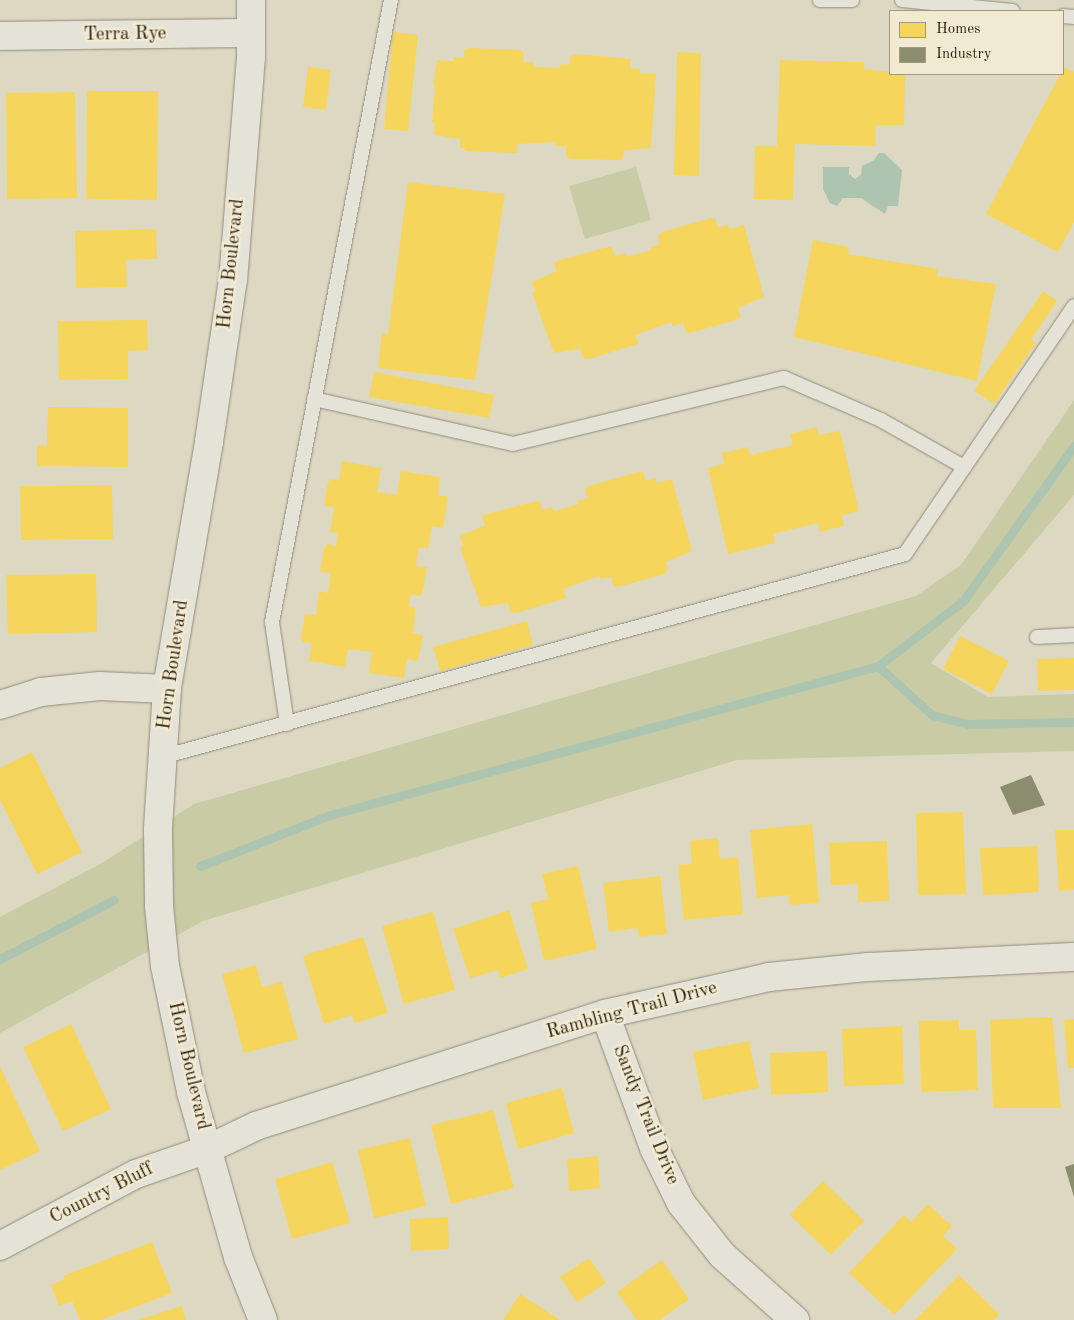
<!DOCTYPE html>
<style>
body{margin:0}
#map{position:relative;width:1074px;height:1320px;overflow:hidden;background:#ddd8c2;font-family:"Old Standard TT",serif}
div>[style]{position:absolute}
.green>*{inset:0;background:#c9cba4}
.water>*{inset:0;background:#adc5b0}
.homes>*{inset:0;background:#f6d55c}
.industry>*{inset:0;background:#8c8c6e}
.stream>*{height:9px;margin:-4.5px;padding:0 4.5px;transform-origin:4.5px;border-radius:4.5px;background:#adc5b0}
.roads{filter:drop-shadow(0 0 1px #8f8b7d) drop-shadow(0 0 1px #8f8b7d)}
.service>*{height:14px;margin:-7px;padding:0 7px;transform-origin:7px;border-radius:7px;background:#e5e2d7}
.minor>*{height:28px;margin:-14px;padding:0 14px;transform-origin:14px;border-radius:14px;background:#e5e2d7}
.tertiary>*{height:28px;margin:-14px;padding:0 14px;transform-origin:14px;border-radius:14px;background:#e5e2d7}
span{translate:-50% -50%;white-space:nowrap;text-align:center;line-height:1.15;-webkit-text-stroke:5px #f1ead0;paint-order:stroke}
.street-label{font-size:19px;color:#2b1e12}
.legend{position:absolute;left:889px;top:10px;width:175px;height:65px;box-sizing:border-box;background:#f1ead0;border:1px solid #a29884;margin:0;padding:6px 9px;list-style:none;font-size:15px;color:#2b1e12}
.legend li{display:flex;align-items:center;gap:10px;height:25px}
.legend b{width:25px;border:1px solid #a29884}
</style>
<div id="map">
<div class="green">
<i style="clip-path:polygon(636px 167px,651px 220px,585px 239px,569px 186px)"></i>
<i style="clip-path:polygon(1074px 400px,1074px 495px,931px 663px,988px 697px,1074px 694px,1074px 751px,737px 760px,203px 921px,0 1033px,0 917px,102px 863px,194px 804px,916px 596px,961px 565px)"></i>
</div>
<div class="water">
<i style="clip-path:polygon(879px 153px,884px 153px,902px 170px,898px 206px,888px 206px,885px 214px,861px 198px,843px 198px,837px 206px,830px 203px,823px 189px,823px 167px,849px 167px,849px 174px,855px 179px,861px 175px,862px 166px,874px 160px)"></i>
</div>
<div class="homes">
<i style="clip-path:polygon(393px 32px,418px 35px,408px 131px,384px 129px)"></i>
<i style="clip-path:polygon(470px 48px,520px 50px,524px 53px,523px 62px,534px 62px,534px 67px,560px 68px,560px 64px,570px 65px,570px 57px,576px 54px,631px 59px,630px 68px,640px 69px,640px 74px,656px 74px,651px 148px,624px 150px,623px 159px,618px 160px,570px 159px,566px 156px,566px 146px,555px 146px,556px 142px,518px 144px,517px 153px,465px 151px,465px 148px,460px 148px,460px 139px,434px 135px,435px 123px,432px 123px,435px 85px,433px 85px,437px 60px,454px 61px,454px 57px,464px 58px,464px 50px)"></i>
<i style="clip-path:polygon(677px 52px,701px 53px,699px 176px,674px 175px)"></i>
<i style="clip-path:polygon(780px 60px,864px 62px,864px 69px,905px 74px,904px 125px,876px 125px,875px 146px,795px 144px,793px 200px,754px 199px,755px 146px,777px 146px)"></i>
<i style="clip-path:polygon(308px 67px,331px 70px,326px 110px,303px 107px)"></i>
<i style="clip-path:polygon(1064px 67px,1074px 72px,1074px 222px,1058px 252px,986px 214px)"></i>
<i style="clip-path:polygon(87px 91px,158px 91px,157px 200px,86px 199px)"></i>
<i style="clip-path:polygon(75px 92px,77px 198px,7px 199px,6px 93px)"></i>
<i style="clip-path:polygon(408px 182px,505px 194px,475px 380px,378px 368px,382px 333px,388px 334px)"></i>
<i style="clip-path:polygon(711px 218px,715px 219px,718px 227px,728px 225px,729px 229px,744px 225px,764px 297px,738px 308px,741px 317px,736px 320px,690px 333px,686px 332px,683px 323px,673px 326px,671px 322px,636px 335px,638px 344px,589px 359px,583px 358px,580px 349px,554px 353px,532px 293px,535px 292px,532px 282px,557px 271px,554px 263px,560px 260px,608px 247px,612px 247px,615px 256px,625px 253px,626px 257px,651px 250px,650px 247px,660px 244px,658px 236px,662px 232px)"></i>
<i style="clip-path:polygon(156px 229px,157px 259px,126px 260px,127px 287px,76px 288px,75px 231px)"></i>
<i style="clip-path:polygon(813px 240px,849px 247px,848px 254px,938px 269px,937px 276px,996px 284px,977px 381px,794px 337px)"></i>
<i style="clip-path:polygon(1043px 291px,1057px 301px,1031px 340px,1036px 343px,994px 404px,974px 391px)"></i>
<i style="clip-path:polygon(147px 320px,148px 350px,128px 351px,128px 379px,59px 380px,58px 321px)"></i>
<i style="clip-path:polygon(374px 372px,494px 395px,489px 418px,369px 397px)"></i>
<i style="clip-path:polygon(48px 407px,128px 408px,128px 467px,37px 466px,37px 445px,47px 446px)"></i>
<i style="clip-path:polygon(817px 427px,819px 435px,840px 431px,859px 511px,842px 515px,844px 526px,820px 532px,818px 523px,773px 534px,775px 543px,728px 554px,708px 468px,724px 464px,722px 453px,748px 447px,750px 455px,793px 445px,790px 434px)"></i>
<i style="clip-path:polygon(342px 461px,381px 468px,377px 492px,397px 495px,401px 471px,440px 477px,438px 495px,448px 497px,443px 528px,432px 526px,428px 549px,419px 547px,416px 566px,427px 567px,423px 591px,420px 596px,411px 594px,409px 607px,416px 608px,413px 633px,423px 635px,419px 657px,417px 661px,407px 659px,404px 678px,369px 673px,372px 652px,348px 649px,345px 667px,309px 661px,312px 643px,303px 642px,301px 638px,305px 614px,316px 615px,319px 591px,328px 593px,331px 573px,320px 572px,324px 548px,327px 544px,336px 546px,338px 533px,330px 532px,334px 507px,324px 506px,328px 482px,331px 479px,339px 480px)"></i>
<i style="clip-path:polygon(638px 472px,643px 472px,646px 481px,655px 478px,657px 483px,672px 479px,692px 551px,666px 562px,668px 570px,664px 574px,618px 587px,613px 585px,611px 577px,600px 579px,599px 576px,563px 589px,566px 598px,516px 613px,510px 612px,508px 603px,481px 607px,460px 547px,463px 546px,460px 536px,485px 525px,482px 517px,487px 514px,536px 501px,540px 501px,542px 510px,552px 507px,554px 511px,579px 504px,577px 501px,588px 498px,585px 490px,589px 486px)"></i>
<i style="clip-path:polygon(112px 485px,113px 539px,21px 540px,20px 486px)"></i>
<i style="clip-path:polygon(96px 574px,97px 632px,8px 634px,6px 575px)"></i>
<i style="clip-path:polygon(527px 621px,533px 645px,440px 671px,433px 647px)"></i>
<i style="clip-path:polygon(960px 636px,1009px 661px,992px 694px,943px 669px)"></i>
<i style="clip-path:polygon(1074px 658px,1074px 690px,1038px 691px,1037px 659px)"></i>
<i style="clip-path:polygon(32px 752px,82px 852px,37px 874px,0 800px,0 768px)"></i>
<i style="clip-path:polygon(963px 812px,966px 894px,918px 895px,916px 813px)"></i>
<i style="clip-path:polygon(812px 824px,819px 903px,790px 905px,789px 895px,757px 898px,750px 830px)"></i>
<i style="clip-path:polygon(1055px 830px,1074px 830px,1074px 890px,1059px 891px)"></i>
<i style="clip-path:polygon(718px 838px,720px 859px,738px 857px,743px 914px,684px 920px,678px 865px,692px 864px,690px 841px)"></i>
<i style="clip-path:polygon(887px 841px,889px 901px,858px 902px,858px 884px,831px 885px,829px 843px)"></i>
<i style="clip-path:polygon(1037px 846px,1039px 892px,983px 895px,980px 848px)"></i>
<i style="clip-path:polygon(578px 866px,597px 949px,544px 961px,531px 903px,548px 899px,542px 874px)"></i>
<i style="clip-path:polygon(660px 876px,667px 934px,639px 937px,637px 928px,609px 932px,603px 883px)"></i>
<i style="clip-path:polygon(509px 910px,528px 969px,500px 978px,498px 970px,470px 978px,453px 929px)"></i>
<i style="clip-path:polygon(433px 912px,455px 990px,404px 1004px,382px 926px)"></i>
<i style="clip-path:polygon(363px 937px,388px 1013px,355px 1023px,352px 1015px,324px 1024px,303px 956px)"></i>
<i style="clip-path:polygon(256px 965px,262px 987px,282px 982px,298px 1039px,244px 1053px,222px 974px)"></i>
<i style="clip-path:polygon(1052px 1017px,1061px 1108px,993px 1108px,990px 1020px)"></i>
<i style="clip-path:polygon(1074px 1019px,1074px 1068px,1068px 1068px,1064px 1020px)"></i>
<i style="clip-path:polygon(959px 1020px,959px 1030px,976px 1030px,978px 1090px,921px 1092px,919px 1021px)"></i>
<i style="clip-path:polygon(71px 1024px,111px 1109px,63px 1131px,23px 1047px)"></i>
<i style="clip-path:polygon(902px 1026px,904px 1084px,844px 1086px,842px 1029px)"></i>
<i style="clip-path:polygon(749px 1041px,759px 1088px,703px 1100px,693px 1052px)"></i>
<i style="clip-path:polygon(827px 1051px,828px 1092px,771px 1095px,770px 1053px)"></i>
<i style="clip-path:polygon(0 1066px,40px 1151px,0 1170px)"></i>
<i style="clip-path:polygon(562px 1088px,574px 1133px,518px 1149px,506px 1103px)"></i>
<i style="clip-path:polygon(493px 1110px,514px 1188px,451px 1204px,431px 1125px)"></i>
<i style="clip-path:polygon(410px 1138px,426px 1206px,374px 1218px,358px 1150px)"></i>
<i style="clip-path:polygon(598px 1156px,600px 1188px,569px 1191px,567px 1159px)"></i>
<i style="clip-path:polygon(332px 1162px,350px 1223px,292px 1239px,275px 1179px)"></i>
<i style="clip-path:polygon(823px 1181px,864px 1221px,831px 1255px,790px 1215px)"></i>
<i style="clip-path:polygon(928px 1204px,952px 1226px,943px 1236px,957px 1249px,894px 1315px,849px 1273px,904px 1215px,911px 1222px)"></i>
<i style="clip-path:polygon(448px 1217px,449px 1249px,411px 1251px,410px 1219px)"></i>
<i style="clip-path:polygon(152px 1242px,172px 1293px,101px 1320px,80px 1320px,72px 1301px,59px 1306px,51px 1285px,65px 1279px,63px 1276px)"></i>
<i style="clip-path:polygon(589px 1258px,606px 1283px,577px 1302px,560px 1277px)"></i>
<i style="clip-path:polygon(662px 1260px,689px 1299px,660px 1320px,637px 1320px,617px 1292px)"></i>
<i style="clip-path:polygon(959px 1275px,999px 1314px,994px 1320px,915px 1320px)"></i>
<i style="clip-path:polygon(520px 1294px,560px 1320px,503px 1320px)"></i>
<i style="clip-path:polygon(182px 1306px,186px 1320px,138px 1320px)"></i>
</div>
<div class="industry">
<i style="clip-path:polygon(1031px 775px,1045px 805px,1013px 815px,1000px 787px)"></i>
<i style="clip-path:polygon(1074px 1164px,1074px 1197px,1065px 1167px)"></i>
</div>
<div class="stream">
<i style="left:878px;top:666px;width:73px;rotate:42.2deg"></i>
<i style="left:932px;top:715px;width:37px;rotate:14deg"></i>
<i style="left:968px;top:724px;width:106px;rotate:-1.1deg"></i>
<i style="left:200px;top:866px;width:140px;rotate:-21.4deg"></i>
<i style="left:330px;top:815px;width:568px;rotate:-15.21deg"></i>
<i style="left:878px;top:666px;width:107px;rotate:-37.4deg"></i>
<i style="left:963px;top:601px;width:191px;rotate:-54.4deg"></i>
<i style="left:0;top:959px;width:128px;rotate:-27.4deg"></i>
</div>
<div class="roads">
<div class="service">
<i style="left:820px;top:0;width:32px"></i>
<i style="left:902px;top:0;width:111px;rotate:5.7deg"></i>
<i style="left:1063px;top:16px;width:11px;rotate:5deg"></i>
<i style="left:314px;top:399px;width:204px;rotate:12.7deg"></i>
<i style="left:513px;top:444px;width:279px;rotate:-13.7deg"></i>
<i style="left:784px;top:378px;width:106px;rotate:23.4deg"></i>
<i style="left:881px;top:420px;width:95px;rotate:29.5deg"></i>
<i style="left:1037px;top:637px;width:37px;rotate:-3deg"></i>
<i style="left:287px;top:724px;width:103px;rotate:-98.4deg"></i>
<i style="left:272px;top:622px;width:633px;rotate:-79.17deg"></i>
<i style="left:162px;top:757px;width:770px;rotate:-15.28deg"></i>
<i style="left:905px;top:554px;width:300px;rotate:-55.7deg"></i>
</div>
<div class="minor">
<i style="left:0;top:36px;width:251px;rotate:-0.7deg"></i>
<i style="left:0;top:705px;width:43px;rotate:-17.6deg"></i>
<i style="left:41px;top:692px;width:59px;rotate:-5.8deg"></i>
<i style="left:100px;top:686px;width:67px;rotate:2.6deg"></i>
<i style="left:605px;top:1014px;width:143px;rotate:69.9deg"></i>
<i style="left:654px;top:1148px;width:61px;rotate:63.9deg"></i>
<i style="left:681px;top:1203px;width:66px;rotate:51.7deg"></i>
<i style="left:722px;top:1255px;width:98px;rotate:41.7deg"></i>
<i style="left:0;top:1246px;width:154px;rotate:-27.9deg"></i>
<i style="left:136px;top:1174px;width:76px;rotate:-19.1deg"></i>
<i style="left:208px;top:1149px;width:53px;rotate:-25.6deg"></i>
<i style="left:256px;top:1126px;width:367px;rotate:-17.8deg"></i>
<i style="left:605px;top:1014px;width:168px;rotate:-12.7deg"></i>
<i style="left:769px;top:977px;width:100px;rotate:-5.8deg"></i>
<i style="left:868px;top:967px;width:206px;rotate:-2.8deg"></i>
</div>
<div class="tertiary">
<i style="left:251px;top:0;width:57px;rotate:90deg"></i>
<i style="left:251px;top:57px;width:223px;rotate:94.6deg"></i>
<i style="left:233px;top:279px;width:165px;rotate:98.4deg"></i>
<i style="left:209px;top:442px;width:251px;rotate:99.7deg"></i>
<i style="left:167px;top:689px;width:141px;rotate:93.7deg"></i>
<i style="left:158px;top:830px;width:76px;rotate:89.2deg"></i>
<i style="left:159px;top:906px;width:60px;rotate:84.3deg"></i>
<i style="left:165px;top:966px;width:129px;rotate:78.3deg"></i>
<i style="left:191px;top:1092px;width:172px;rotate:74.1deg"></i>
<i style="left:238px;top:1257px;width:68px;rotate:68.4deg"></i>
</div>
</div>
<div class="street-label">
<span style="left:125px;top:35px;rotate:-1deg">Terra Rye</span>
<span style="left:232px;top:264px;rotate:-84deg">Horn Boulevard</span>
<span style="left:174px;top:665px;rotate:-82deg">Horn Boulevard</span>
<span style="left:632px;top:1011px;rotate:-15deg">Rambling Trail Drive</span>
<span style="left:188px;top:1066px;rotate:77deg">Horn Boulevard</span>
<span style="left:645px;top:1115px;rotate:68deg">Sandy Trail Drive</span>
<span style="left:102px;top:1194px;rotate:-27deg">Country Bluff</span>
</div>
<ul class="legend">
<li><b style="height:14px;background:#f6d55c"></b>Homes</li>
<li><b style="height:14px;background:#8c8c6e"></b>Industry</li>
</ul>
</div>
